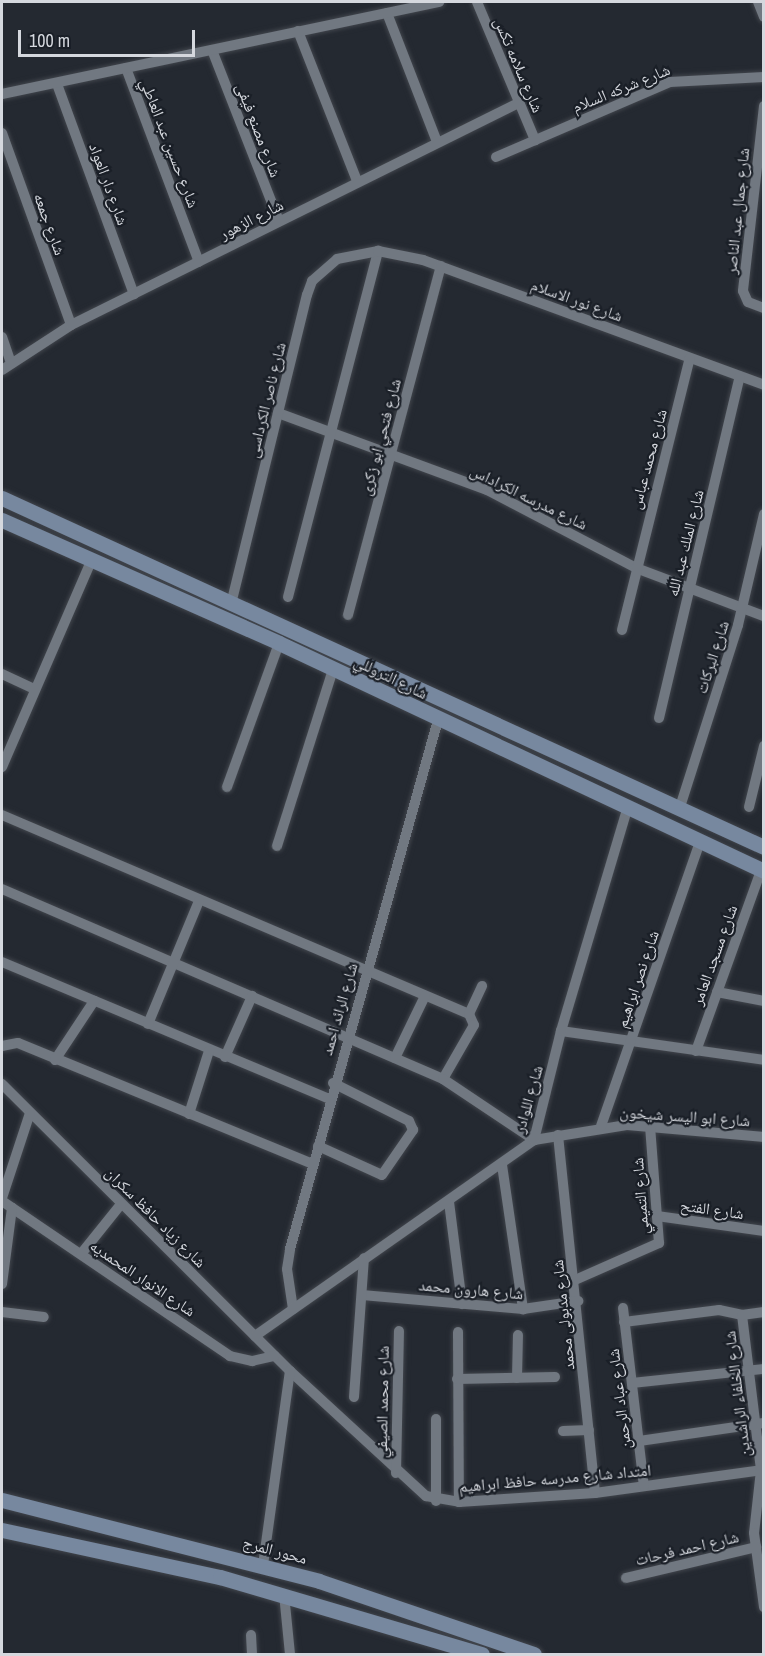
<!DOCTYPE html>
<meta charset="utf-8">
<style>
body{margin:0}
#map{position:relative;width:765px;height:1656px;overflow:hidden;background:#242931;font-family:"Archivo Narrow","Noto Naskh Arabic",sans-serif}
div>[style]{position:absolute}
.roads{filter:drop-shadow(0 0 2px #41454c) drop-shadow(0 0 2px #41454c)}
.street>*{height:10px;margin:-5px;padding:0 5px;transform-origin:5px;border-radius:5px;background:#717881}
.secondary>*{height:15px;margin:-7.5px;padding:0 7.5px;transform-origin:7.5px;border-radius:7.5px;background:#77889f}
span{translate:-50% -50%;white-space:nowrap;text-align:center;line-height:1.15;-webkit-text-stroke:4.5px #1a1f27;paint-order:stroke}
.street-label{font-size:16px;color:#d5d8de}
.frame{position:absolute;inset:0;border:3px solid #d5d8de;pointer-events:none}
.scale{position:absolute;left:18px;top:30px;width:177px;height:27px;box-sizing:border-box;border:3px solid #d5d8de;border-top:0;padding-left:8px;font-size:18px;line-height:21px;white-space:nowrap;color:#d5d8de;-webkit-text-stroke:4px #1a1f27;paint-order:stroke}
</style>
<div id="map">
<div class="roads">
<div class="street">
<i style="left:477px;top:2px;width:150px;rotate:67.2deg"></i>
<i style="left:758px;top:2px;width:16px;rotate:68deg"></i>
<i style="left:387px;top:13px;width:138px;rotate:68.8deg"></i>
<i style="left:298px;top:31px;width:161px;rotate:68.5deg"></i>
<i style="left:212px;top:50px;width:184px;rotate:68.6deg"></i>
<i style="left:126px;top:68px;width:207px;rotate:69.4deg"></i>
<i style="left:57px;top:84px;width:224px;rotate:69.9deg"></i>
<i style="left:2px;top:94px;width:447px;rotate:-11.9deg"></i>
<i style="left:764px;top:106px;width:186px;rotate:96.5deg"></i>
<i style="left:743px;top:291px;width:12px;rotate:66deg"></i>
<i style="left:748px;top:302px;width:17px;rotate:21deg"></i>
<i style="left:2px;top:133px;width:204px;rotate:70.2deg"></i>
<i style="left:496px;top:157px;width:189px;rotate:-23.3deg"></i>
<i style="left:670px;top:82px;width:94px;rotate:-3deg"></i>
<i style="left:2px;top:337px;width:28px;rotate:71deg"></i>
<i style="left:2px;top:370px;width:82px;rotate:-33.1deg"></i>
<i style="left:71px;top:325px;width:499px;rotate:-26.4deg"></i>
<i style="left:278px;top:413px;width:223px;rotate:20.2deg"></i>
<i style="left:487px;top:490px;width:168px;rotate:27.6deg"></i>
<i style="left:636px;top:568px;width:137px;rotate:20.6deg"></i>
<i style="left:288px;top:597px;width:358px;rotate:-75.4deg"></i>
<i style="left:232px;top:600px;width:314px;rotate:-76.2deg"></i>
<i style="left:307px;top:295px;width:15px;rotate:-70deg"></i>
<i style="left:312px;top:281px;width:33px;rotate:-41deg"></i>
<i style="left:337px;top:259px;width:42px;rotate:-11deg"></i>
<i style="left:378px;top:251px;width:46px;rotate:11.3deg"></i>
<i style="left:423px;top:260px;width:363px;rotate:20.1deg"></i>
<i style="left:348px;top:615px;width:361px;rotate:-75.1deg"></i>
<i style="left:622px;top:630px;width:280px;rotate:-76deg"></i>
<i style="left:2px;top:674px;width:35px;rotate:25deg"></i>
<i style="left:659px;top:718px;width:351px;rotate:-76.7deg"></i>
<i style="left:2px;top:767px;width:227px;rotate:-66.6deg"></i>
<i style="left:227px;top:787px;width:153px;rotate:-70.1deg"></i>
<i style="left:680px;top:807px;width:191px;rotate:-72.3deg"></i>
<i style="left:738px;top:625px;width:114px;rotate:-76.8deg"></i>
<i style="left:749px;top:807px;width:63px;rotate:-76.2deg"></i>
<i style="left:2px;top:815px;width:508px;rotate:23.08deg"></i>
<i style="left:469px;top:1014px;width:12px;rotate:66deg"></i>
<i style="left:474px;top:1025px;width:62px;rotate:119.9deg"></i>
<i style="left:277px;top:846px;width:186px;rotate:-72.4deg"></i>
<i style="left:2px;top:889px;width:480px;rotate:23.3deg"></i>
<i style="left:443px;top:1079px;width:110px;rotate:33.8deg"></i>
<i style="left:534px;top:1140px;width:94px;rotate:-9.2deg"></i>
<i style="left:627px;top:1125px;width:138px;rotate:5deg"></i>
<i style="left:2px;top:962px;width:355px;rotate:22.7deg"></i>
<i style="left:717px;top:992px;width:48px;rotate:10.8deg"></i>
<i style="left:469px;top:1014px;width:31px;rotate:-65deg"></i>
<i style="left:148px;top:1024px;width:133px;rotate:-67.5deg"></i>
<i style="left:561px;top:1031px;width:205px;rotate:8.1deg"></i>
<i style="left:2px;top:1046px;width:16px;rotate:-11deg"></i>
<i style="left:18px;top:1043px;width:319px;rotate:22.3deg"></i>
<i style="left:696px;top:1051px;width:192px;rotate:-70.2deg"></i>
<i style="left:225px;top:1057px;width:67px;rotate:-66.1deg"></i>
<i style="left:395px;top:1058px;width:69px;rotate:-64.2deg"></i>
<i style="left:55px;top:1060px;width:71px;rotate:-56.5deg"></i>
<i style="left:2px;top:1084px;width:407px;rotate:44.9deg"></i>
<i style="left:290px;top:1371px;width:185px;rotate:42.6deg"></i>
<i style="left:426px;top:1496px;width:34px;rotate:10deg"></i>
<i style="left:459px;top:1502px;width:136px;rotate:-3.8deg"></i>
<i style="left:595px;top:1493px;width:171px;rotate:-7.8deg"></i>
<i style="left:189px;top:1114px;width:66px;rotate:-72.4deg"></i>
<i style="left:601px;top:1126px;width:302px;rotate:-70.8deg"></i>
<i style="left:558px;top:1135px;width:360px;rotate:84.1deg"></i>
<i style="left:318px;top:1146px;width:70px;rotate:24.4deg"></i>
<i style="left:382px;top:1175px;width:55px;rotate:-55.4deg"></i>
<i style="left:413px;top:1130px;width:10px;rotate:-114deg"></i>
<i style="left:409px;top:1121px;width:85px;rotate:-153.4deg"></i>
<i style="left:502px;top:1165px;width:146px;rotate:81.7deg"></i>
<i style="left:2px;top:1198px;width:89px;rotate:-71.8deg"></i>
<i style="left:2px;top:1201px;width:276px;rotate:34.2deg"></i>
<i style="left:230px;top:1356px;width:23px;rotate:13deg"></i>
<i style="left:252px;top:1361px;width:23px;rotate:-13deg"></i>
<i style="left:449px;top:1202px;width:103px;rotate:82.7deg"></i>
<i style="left:657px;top:1216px;width:108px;rotate:8deg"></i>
<i style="left:81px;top:1254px;width:64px;rotate:-51.3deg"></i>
<i style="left:575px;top:1280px;width:92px;rotate:-23.8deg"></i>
<i style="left:659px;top:1243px;width:116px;rotate:-94.4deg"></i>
<i style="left:2px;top:1284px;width:77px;rotate:-82.5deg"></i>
<i style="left:362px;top:1295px;width:162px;rotate:5deg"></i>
<i style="left:523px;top:1309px;width:56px;rotate:-8.3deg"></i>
<i style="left:623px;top:1308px;width:179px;rotate:83.3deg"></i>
<i style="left:293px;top:1309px;width:40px;rotate:-98.5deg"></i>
<i style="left:287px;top:1269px;width:20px;rotate:-81deg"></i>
<i style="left:290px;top:1249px;width:549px;rotate:-74.37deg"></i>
<i style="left:2px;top:1312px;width:42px;rotate:6.8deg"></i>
<i style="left:742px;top:1315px;width:156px;rotate:83deg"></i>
<i style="left:761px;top:1470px;width:63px;rotate:96.3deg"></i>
<i style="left:754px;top:1533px;width:75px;rotate:82.3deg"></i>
<i style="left:624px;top:1322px;width:96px;rotate:-7.2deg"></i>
<i style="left:719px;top:1310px;width:24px;rotate:12deg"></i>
<i style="left:742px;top:1315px;width:22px;rotate:-8deg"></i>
<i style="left:458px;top:1332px;width:170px;rotate:89.7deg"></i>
<i style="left:255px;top:1336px;width:341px;rotate:-35.1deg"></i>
<i style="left:534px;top:1140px;width:112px;rotate:-76.1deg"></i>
<i style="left:561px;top:1031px;width:232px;rotate:-73.4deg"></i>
<i style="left:517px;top:1378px;width:43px;rotate:-88.7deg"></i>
<i style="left:457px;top:1379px;width:98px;rotate:-1.2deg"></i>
<i style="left:632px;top:1383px;width:133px;rotate:-6.1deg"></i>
<i style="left:354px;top:1397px;width:139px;rotate:-85.9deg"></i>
<i style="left:563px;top:1431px;width:26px;rotate:-2deg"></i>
<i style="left:639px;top:1441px;width:126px;rotate:-8.2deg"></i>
<i style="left:396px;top:1473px;width:142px;rotate:-88.8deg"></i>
<i style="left:436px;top:1501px;width:82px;rotate:-90deg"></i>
<i style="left:263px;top:1565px;width:196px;rotate:-82.1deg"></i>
<i style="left:626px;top:1578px;width:134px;rotate:-13.4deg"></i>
<i style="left:284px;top:1594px;width:60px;rotate:84.3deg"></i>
<i style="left:251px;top:1635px;width:19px;rotate:87deg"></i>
</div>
<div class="secondary">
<i style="left:2px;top:498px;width:838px;rotate:24.61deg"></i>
<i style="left:2px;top:520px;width:303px;rotate:23.9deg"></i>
<i style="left:279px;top:643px;width:536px;rotate:25.18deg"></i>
<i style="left:2px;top:1500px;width:327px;rotate:14.3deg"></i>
<i style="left:319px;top:1581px;width:227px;rotate:18.8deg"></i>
<i style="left:2px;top:1530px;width:223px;rotate:12.2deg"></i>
<i style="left:220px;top:1577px;width:273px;rotate:16.4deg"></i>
</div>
</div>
<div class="street-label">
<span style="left:519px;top:65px;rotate:67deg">شارع سلامه تكس</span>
<span style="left:621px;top:88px;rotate:-22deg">شارع شركه السلام</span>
<span style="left:259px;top:130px;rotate:69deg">شارع مصنع فيفى</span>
<span style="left:170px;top:143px;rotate:69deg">شارع حسين عبد العاطي</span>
<span style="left:109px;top:184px;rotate:70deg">شارع دار العواد</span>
<span style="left:737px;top:211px;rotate:-84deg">شارع جمال عبد الناصر</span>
<span style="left:251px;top:219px;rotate:-27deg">شارع الزهور</span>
<span style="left:50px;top:224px;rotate:70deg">شارع جمعه</span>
<span style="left:577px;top:300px;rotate:20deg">شارع نور الاسلام</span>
<span style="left:266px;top:400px;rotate:-76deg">شارع ناصر الكرداسى</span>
<span style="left:380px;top:437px;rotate:-75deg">شارع فتحي ابو زكرى</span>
<span style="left:648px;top:459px;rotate:-75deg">شارع محمد عباس</span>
<span style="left:529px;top:497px;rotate:26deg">شارع مدرسه الكراداس</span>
<span style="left:685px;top:543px;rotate:-76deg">شارع الملك عبد الله</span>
<span style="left:712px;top:657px;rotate:-72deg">شارع البركات</span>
<span style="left:391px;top:677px;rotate:26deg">شارع التروللي</span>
<span style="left:714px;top:955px;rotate:-70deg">شارع مسجد العامر</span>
<span style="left:637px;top:979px;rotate:-71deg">شارع نصر ابراهيم</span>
<span style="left:339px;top:1009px;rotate:-74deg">شارع الرائد احمد</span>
<span style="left:528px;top:1099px;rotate:-74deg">شارع اللوادر</span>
<span style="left:685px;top:1116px;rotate:4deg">شارع ابو اليسر شيخون</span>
<span style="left:640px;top:1196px;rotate:-94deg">شارع التميمي</span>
<span style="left:712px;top:1209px;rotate:8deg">شارع الفتح</span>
<span style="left:156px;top:1217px;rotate:45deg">شارع زياد حافظ سكران</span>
<span style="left:143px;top:1278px;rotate:34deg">شارع الانوار المحمديه</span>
<span style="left:471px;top:1289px;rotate:5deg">شارع هارون محمد</span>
<span style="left:563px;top:1315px;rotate:-96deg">شارع مدبولى محمد</span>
<span style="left:737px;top:1394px;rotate:-97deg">شارع الخلفاء الراشدين</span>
<span style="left:619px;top:1399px;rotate:-97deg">شارع عباد الرحمن</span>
<span style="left:382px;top:1402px;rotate:-89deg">شارع محمد الصيفي</span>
<span style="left:555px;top:1478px;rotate:-5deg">امتداد شارع مدرسه حافظ ابراهيم</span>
<span style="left:687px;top:1548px;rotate:-13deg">شارع احمد فرحات</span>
<span style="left:275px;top:1550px;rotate:15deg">محور المرج</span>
</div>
<div class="frame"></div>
<div class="scale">100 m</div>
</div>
